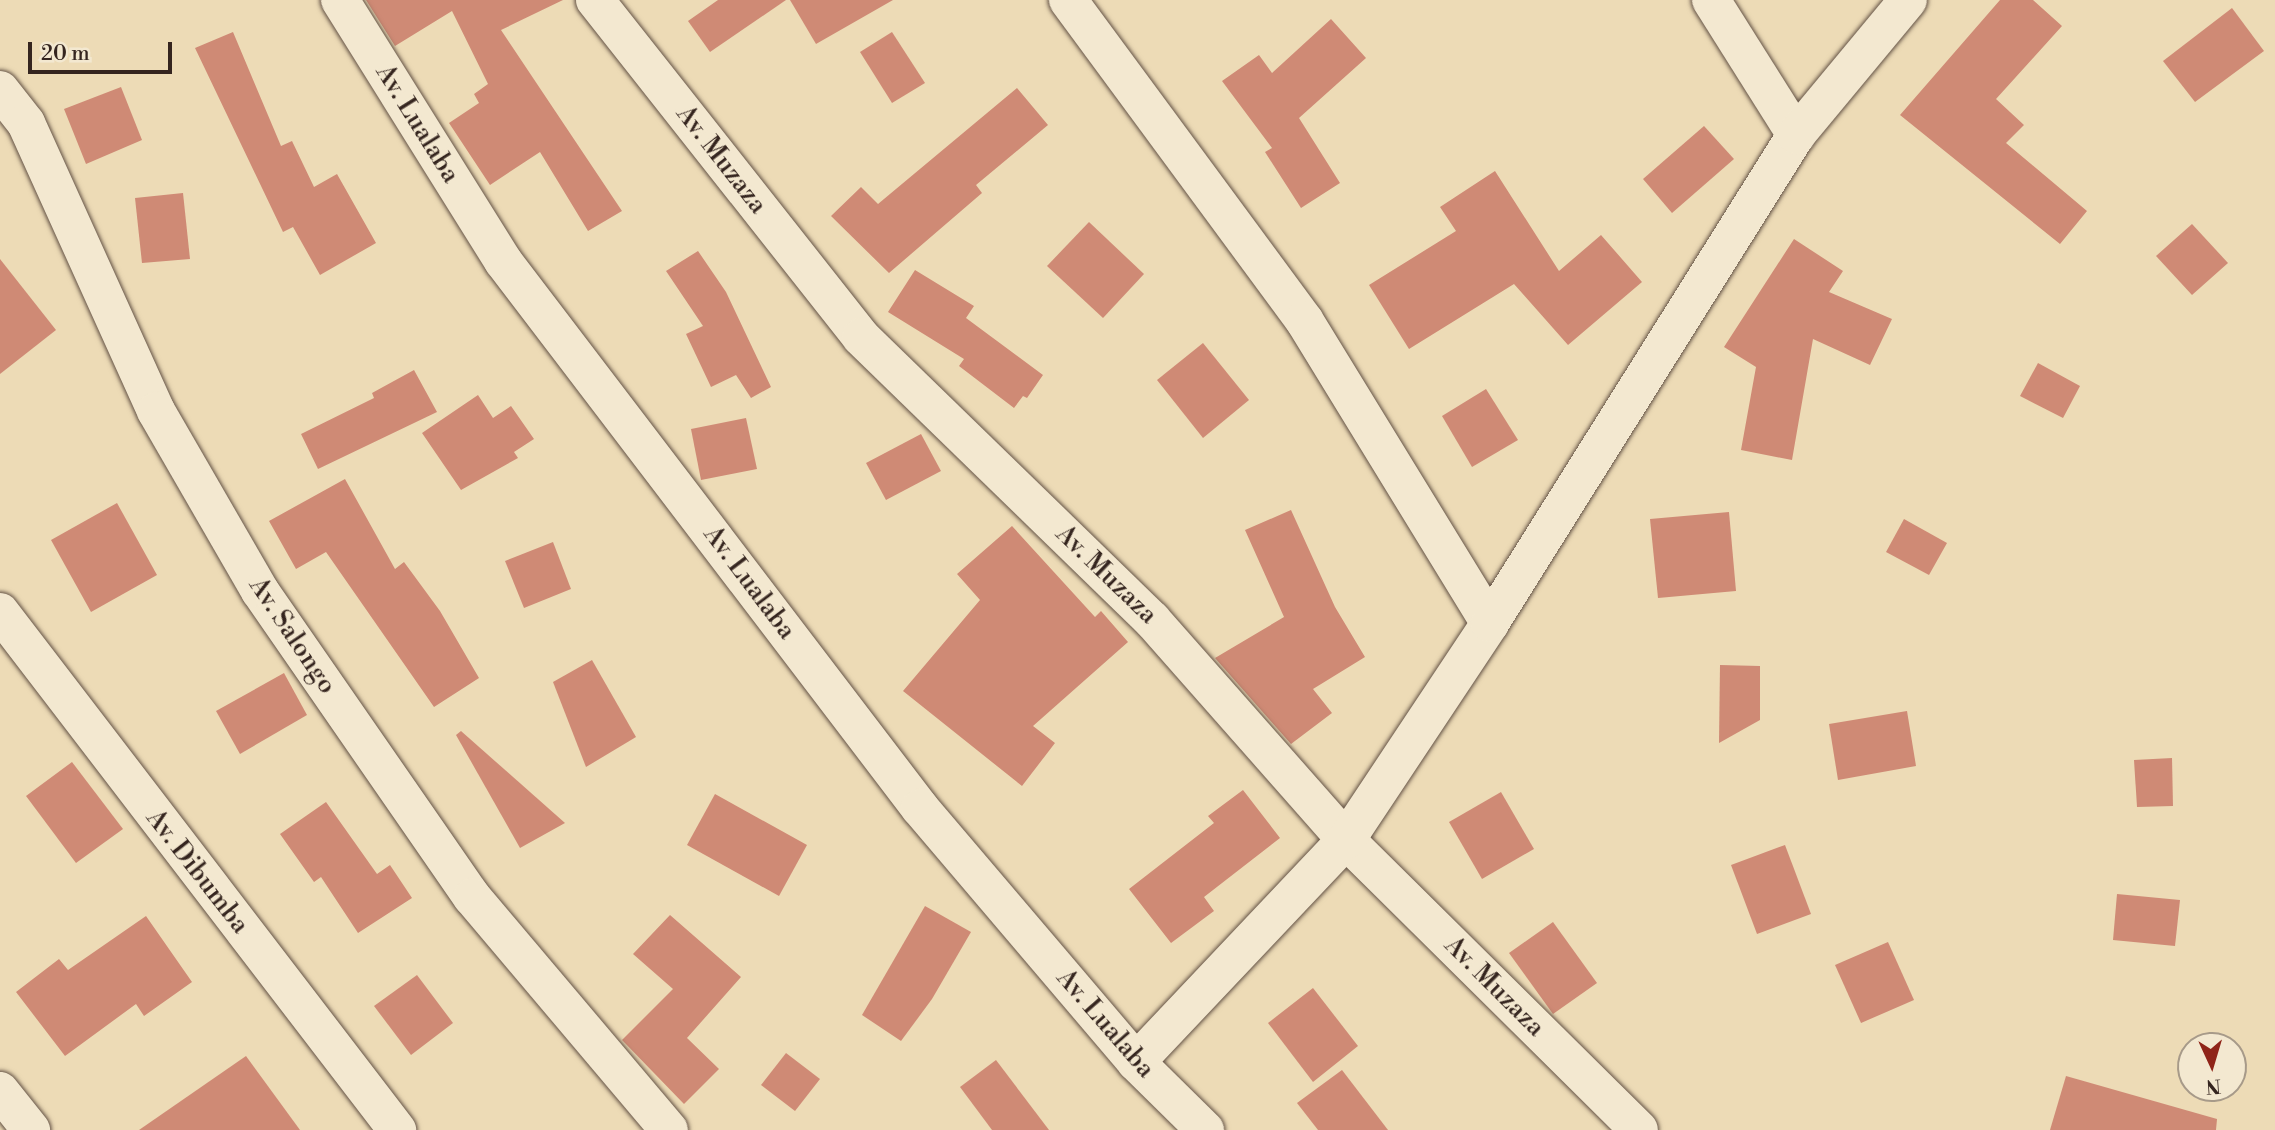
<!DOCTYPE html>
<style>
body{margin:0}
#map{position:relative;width:2275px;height:1130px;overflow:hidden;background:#eddbb6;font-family:"Libre Bodoni",serif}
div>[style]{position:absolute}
.building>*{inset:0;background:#cf8a75}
.roads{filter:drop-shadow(0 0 2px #635245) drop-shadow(0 0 2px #635245)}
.minor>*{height:38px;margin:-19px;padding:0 19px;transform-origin:19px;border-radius:19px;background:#f3e8d0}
span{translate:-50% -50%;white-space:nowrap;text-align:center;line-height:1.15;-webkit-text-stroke:5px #f3e8d0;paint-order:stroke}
.street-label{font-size:26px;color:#35251f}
.north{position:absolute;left:2177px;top:1032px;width:70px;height:70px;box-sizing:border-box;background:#f3e8d0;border:2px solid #a79a89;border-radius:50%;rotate:176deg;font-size:19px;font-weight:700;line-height:28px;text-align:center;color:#35251f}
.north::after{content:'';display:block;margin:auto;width:24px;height:32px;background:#8f2418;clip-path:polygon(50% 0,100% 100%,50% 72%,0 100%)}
.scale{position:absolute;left:28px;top:42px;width:144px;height:32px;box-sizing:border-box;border:4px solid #35251f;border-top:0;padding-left:9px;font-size:21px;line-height:24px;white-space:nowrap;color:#35251f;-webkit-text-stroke:5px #f3e8d0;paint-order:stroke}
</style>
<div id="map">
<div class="building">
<i style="clip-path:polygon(366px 0,563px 0,501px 30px,622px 211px,588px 231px,540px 152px,490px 185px,449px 123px,479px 103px,474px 94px,488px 84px,452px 11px,395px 46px)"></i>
<i style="clip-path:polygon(718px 0,786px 0,710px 52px,688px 21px)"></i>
<i style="clip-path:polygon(790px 0,893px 0,816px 44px)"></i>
<i style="clip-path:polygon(2000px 0,2033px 0,2062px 26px,1996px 99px,2024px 125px,2006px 143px,2087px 211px,2060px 244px,1900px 115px)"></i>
<i style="clip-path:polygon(2232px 8px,2264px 51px,2195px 102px,2163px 61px)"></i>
<i style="clip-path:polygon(1331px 19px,1366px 58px,1299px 118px,1340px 183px,1301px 208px,1265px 152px,1272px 148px,1222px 81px,1259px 55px,1272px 73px)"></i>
<i style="clip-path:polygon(233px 32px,281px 146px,292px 141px,314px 187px,337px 174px,376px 243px,320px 275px,293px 227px,283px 232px,195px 48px)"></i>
<i style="clip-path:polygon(892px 32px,925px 83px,892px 103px,860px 52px)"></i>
<i style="clip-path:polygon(121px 87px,142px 140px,86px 164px,64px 109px)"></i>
<i style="clip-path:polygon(1017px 88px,1048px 125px,976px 185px,982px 193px,889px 273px,831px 216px,861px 187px,878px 204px)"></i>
<i style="clip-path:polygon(1704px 126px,1734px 159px,1672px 213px,1643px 179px)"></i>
<i style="clip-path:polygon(1495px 171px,1559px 271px,1601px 235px,1642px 282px,1568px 345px,1514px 284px,1409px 349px,1369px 285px,1456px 231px,1440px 207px)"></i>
<i style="clip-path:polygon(183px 193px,190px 259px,142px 263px,135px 198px)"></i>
<i style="clip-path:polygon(1089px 222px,1144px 274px,1103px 318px,1047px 266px)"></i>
<i style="clip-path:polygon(2192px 224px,2228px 263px,2192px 295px,2156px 256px)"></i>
<i style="clip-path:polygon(1794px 239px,1843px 271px,1829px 292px,1892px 319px,1870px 365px,1813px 339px,1792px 460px,1741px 450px,1756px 367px,1724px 347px)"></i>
<i style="clip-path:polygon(698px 251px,726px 292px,771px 387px,751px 398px,736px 375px,711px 387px,686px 334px,703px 326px,666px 271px)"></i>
<i style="clip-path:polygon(0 259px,56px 330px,0 374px)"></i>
<i style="clip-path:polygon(915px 270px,974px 306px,966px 318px,1043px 375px,1027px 398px,1023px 396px,1014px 408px,959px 366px,964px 359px,888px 312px)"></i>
<i style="clip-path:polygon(1203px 343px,1249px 400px,1203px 438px,1157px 380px)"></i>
<i style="clip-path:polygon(2038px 363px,2080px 386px,2063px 418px,2020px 396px)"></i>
<i style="clip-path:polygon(414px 370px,437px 412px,318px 469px,301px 434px,374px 398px,372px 393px)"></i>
<i style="clip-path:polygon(1486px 389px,1518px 440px,1472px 467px,1442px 416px)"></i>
<i style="clip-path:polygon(478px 395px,493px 418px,511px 406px,534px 439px,514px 452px,518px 458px,461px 490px,422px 433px)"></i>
<i style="clip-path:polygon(746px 418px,757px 469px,701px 480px,691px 429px)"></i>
<i style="clip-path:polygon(921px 434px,941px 471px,886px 500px,866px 463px)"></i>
<i style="clip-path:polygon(345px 479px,395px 569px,404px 562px,440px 611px,479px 678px,434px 707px,326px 552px,296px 569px,269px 521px)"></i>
<i style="clip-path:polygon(117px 503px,157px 575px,91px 612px,51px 540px)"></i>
<i style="clip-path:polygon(1291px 510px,1335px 607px,1365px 657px,1313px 689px,1332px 713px,1291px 744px,1215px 658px,1284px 617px,1245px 530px)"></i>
<i style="clip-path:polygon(1729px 512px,1736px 591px,1658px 598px,1650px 519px)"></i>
<i style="clip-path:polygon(1904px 519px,1947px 543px,1929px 575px,1886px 552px)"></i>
<i style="clip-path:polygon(1012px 526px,1095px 617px,1101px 611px,1128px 642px,1033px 726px,1055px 743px,1022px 786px,903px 691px,980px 600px,957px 574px)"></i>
<i style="clip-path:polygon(553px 542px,571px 589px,524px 608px,505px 561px)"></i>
<i style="clip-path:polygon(592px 660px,636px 737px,586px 767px,553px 682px)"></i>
<i style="clip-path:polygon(1720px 665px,1760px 666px,1760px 720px,1719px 743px)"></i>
<i style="clip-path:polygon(284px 673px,307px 715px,240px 754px,216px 711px)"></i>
<i style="clip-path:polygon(1907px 711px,1916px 766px,1838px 780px,1829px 724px)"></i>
<i style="clip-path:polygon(461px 731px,565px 823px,520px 848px,456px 735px)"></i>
<i style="clip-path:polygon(2172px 758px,2173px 806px,2137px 807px,2134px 760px)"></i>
<i style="clip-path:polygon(72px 762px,123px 829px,76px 863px,26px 796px)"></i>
<i style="clip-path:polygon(1243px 790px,1280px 838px,1204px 897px,1214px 911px,1171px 943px,1129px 889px,1214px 823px,1208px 816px)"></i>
<i style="clip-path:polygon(1501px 792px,1534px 849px,1482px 879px,1449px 822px)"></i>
<i style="clip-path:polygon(715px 794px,807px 845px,779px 896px,687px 845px)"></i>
<i style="clip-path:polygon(326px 802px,377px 874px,390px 865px,412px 898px,358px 933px,321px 877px,314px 882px,280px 834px)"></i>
<i style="clip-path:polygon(1785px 845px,1811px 914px,1757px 934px,1731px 865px)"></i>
<i style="clip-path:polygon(2117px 894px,2180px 900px,2175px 946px,2113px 940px)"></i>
<i style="clip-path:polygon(925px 906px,971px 932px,932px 999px,901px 1041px,862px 1015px)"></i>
<i style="clip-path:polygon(670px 915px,741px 977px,687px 1038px,719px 1069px,684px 1104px,622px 1040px,673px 989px,633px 954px)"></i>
<i style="clip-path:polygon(146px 916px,192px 982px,144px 1016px,136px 1004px,65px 1056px,16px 992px,59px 959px,68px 970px)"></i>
<i style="clip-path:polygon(1553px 922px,1597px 983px,1553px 1014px,1509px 953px)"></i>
<i style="clip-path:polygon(1888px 942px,1914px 1000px,1861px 1023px,1835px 965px)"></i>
<i style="clip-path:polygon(417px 975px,453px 1023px,411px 1055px,374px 1006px)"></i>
<i style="clip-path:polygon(1313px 988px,1358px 1046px,1313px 1082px,1268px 1023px)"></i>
<i style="clip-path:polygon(786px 1053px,820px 1079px,795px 1111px,761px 1085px)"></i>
<i style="clip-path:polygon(246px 1056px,300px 1130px,139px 1130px)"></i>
<i style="clip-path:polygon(996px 1060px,1049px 1130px,992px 1130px,960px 1087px)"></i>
<i style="clip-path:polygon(1342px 1070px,1388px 1130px,1318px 1130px,1297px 1103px)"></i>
<i style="clip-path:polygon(2066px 1076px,2217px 1119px,2216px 1130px,2050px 1130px)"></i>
</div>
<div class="roads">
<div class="minor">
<i style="left:340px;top:0;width:308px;rotate:58deg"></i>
<i style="left:503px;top:261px;width:688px;rotate:52.68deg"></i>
<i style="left:920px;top:808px;width:333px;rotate:49.6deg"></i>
<i style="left:1136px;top:1062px;width:97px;rotate:44.6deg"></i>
<i style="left:595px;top:0;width:429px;rotate:51.7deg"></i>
<i style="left:861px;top:337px;width:406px;rotate:44.2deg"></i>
<i style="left:1152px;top:620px;width:293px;rotate:48.6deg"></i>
<i style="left:1346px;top:840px;width:412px;rotate:44.7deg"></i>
<i style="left:1068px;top:0;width:398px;rotate:53.6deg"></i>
<i style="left:1304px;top:320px;width:356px;rotate:58.5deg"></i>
<i style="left:1711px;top:0;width:160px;rotate:57.8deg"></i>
<i style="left:0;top:90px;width:42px;rotate:51.8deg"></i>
<i style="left:26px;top:123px;width:316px;rotate:65.7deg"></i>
<i style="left:156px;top:411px;width:208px;rotate:60deg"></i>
<i style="left:260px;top:591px;width:372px;rotate:55.3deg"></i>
<i style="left:472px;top:897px;width:305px;rotate:49.8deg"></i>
<i style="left:0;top:612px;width:653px;rotate:52.53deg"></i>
<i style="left:1136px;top:1062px;width:306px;rotate:-46.6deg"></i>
<i style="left:1346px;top:840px;width:260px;rotate:-56.4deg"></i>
<i style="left:1490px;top:623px;width:576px;rotate:-57.91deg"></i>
<i style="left:1796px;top:135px;width:175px;rotate:-50.3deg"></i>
<i style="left:0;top:1091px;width:50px;rotate:51.5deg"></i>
</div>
</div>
<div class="street-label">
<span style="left:417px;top:124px;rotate:58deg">Av. Lualaba</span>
<span style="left:721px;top:160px;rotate:52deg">Av. Muzaza</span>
<span style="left:1106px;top:575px;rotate:44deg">Av. Muzaza</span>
<span style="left:749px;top:583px;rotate:53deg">Av. Lualaba</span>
<span style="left:292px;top:636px;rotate:56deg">Av. Salongo</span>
<span style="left:197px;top:872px;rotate:52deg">Av. Dibumba</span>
<span style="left:1494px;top:987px;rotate:45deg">Av. Muzaza</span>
<span style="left:1105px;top:1024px;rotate:49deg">Av. Lualaba</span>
</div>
<div class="north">N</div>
<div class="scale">20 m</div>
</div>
